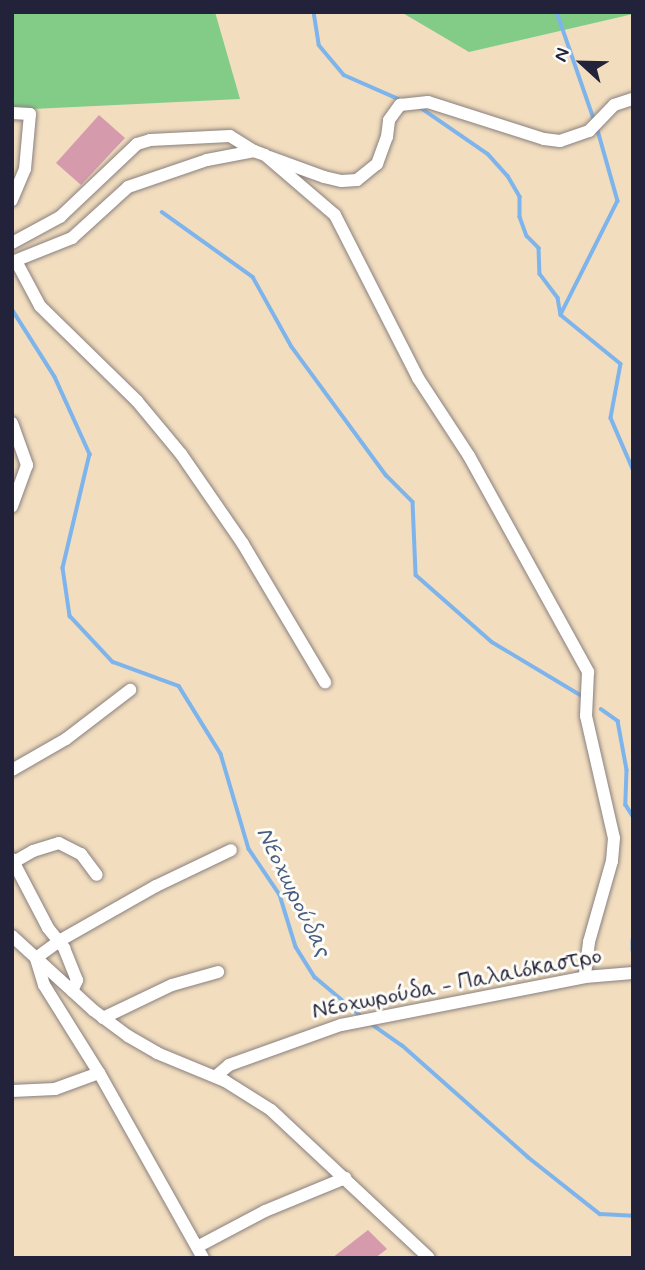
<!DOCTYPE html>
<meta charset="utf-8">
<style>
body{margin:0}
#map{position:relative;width:645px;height:1270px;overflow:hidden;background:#f2ddbf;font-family:Mynerve,sans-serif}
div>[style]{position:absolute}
.green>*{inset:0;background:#82cc88}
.stream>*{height:3.5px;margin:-1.75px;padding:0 1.75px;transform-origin:1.75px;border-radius:1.75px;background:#7eb4ec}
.building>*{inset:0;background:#d59bad}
.roads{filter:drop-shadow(0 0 2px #8a807d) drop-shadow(0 0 2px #8a807d)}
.minor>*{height:12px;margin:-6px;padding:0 6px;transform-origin:6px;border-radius:6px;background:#fff}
span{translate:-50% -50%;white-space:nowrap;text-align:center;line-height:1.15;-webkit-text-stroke:6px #fdfcf7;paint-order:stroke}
.street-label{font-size:23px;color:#22223b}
.water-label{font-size:24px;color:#475c82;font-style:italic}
.frame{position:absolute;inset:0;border:14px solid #22223b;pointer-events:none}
.north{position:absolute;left:547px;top:28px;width:70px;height:70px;-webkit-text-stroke:5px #fdfcf7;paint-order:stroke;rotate:292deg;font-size:19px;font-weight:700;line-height:28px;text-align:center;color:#22223b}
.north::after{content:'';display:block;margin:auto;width:24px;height:32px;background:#22223b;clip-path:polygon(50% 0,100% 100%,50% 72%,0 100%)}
</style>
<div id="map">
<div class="green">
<i style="clip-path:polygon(12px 12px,215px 12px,240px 99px,12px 110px)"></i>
<i style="clip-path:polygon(401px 12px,633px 12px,633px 14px,469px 52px)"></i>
</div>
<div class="stream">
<i style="left:314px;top:12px;width:33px;rotate:81deg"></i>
<i style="left:319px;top:45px;width:39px;rotate:50deg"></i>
<i style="left:344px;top:75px;width:62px;rotate:23.7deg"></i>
<i style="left:557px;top:12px;width:113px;rotate:70.9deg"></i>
<i style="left:421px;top:108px;width:81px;rotate:34.5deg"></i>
<i style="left:488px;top:154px;width:30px;rotate:48deg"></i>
<i style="left:508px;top:176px;width:24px;rotate:60deg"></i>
<i style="left:520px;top:197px;width:20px;rotate:90deg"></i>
<i style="left:520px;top:217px;width:20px;rotate:70deg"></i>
<i style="left:527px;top:236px;width:17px;rotate:45deg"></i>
<i style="left:539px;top:248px;width:26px;rotate:88deg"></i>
<i style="left:540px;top:274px;width:30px;rotate:53deg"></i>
<i style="left:558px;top:298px;width:17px;rotate:80deg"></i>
<i style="left:597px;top:127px;width:77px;rotate:74.2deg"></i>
<i style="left:618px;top:201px;width:127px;rotate:116.6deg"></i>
<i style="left:561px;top:315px;width:77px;rotate:39.2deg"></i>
<i style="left:621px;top:364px;width:55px;rotate:100.5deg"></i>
<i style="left:611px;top:418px;width:56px;rotate:66.7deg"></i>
<i style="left:12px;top:136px;width:2px;rotate:90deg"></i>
<i style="left:162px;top:212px;width:112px;rotate:35.5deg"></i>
<i style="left:253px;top:277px;width:80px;rotate:60.9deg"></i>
<i style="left:292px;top:347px;width:159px;rotate:53.7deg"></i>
<i style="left:386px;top:475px;width:38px;rotate:45deg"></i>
<i style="left:413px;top:502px;width:73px;rotate:87.6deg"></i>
<i style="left:416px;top:575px;width:101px;rotate:41.4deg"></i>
<i style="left:492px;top:642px;width:107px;rotate:30.9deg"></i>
<i style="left:12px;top:309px;width:80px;rotate:57.7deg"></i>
<i style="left:55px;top:377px;width:85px;rotate:65.6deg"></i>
<i style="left:90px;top:454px;width:117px;rotate:103.3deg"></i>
<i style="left:63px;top:568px;width:49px;rotate:81.7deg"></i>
<i style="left:70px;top:616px;width:63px;rotate:46.9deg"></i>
<i style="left:113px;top:662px;width:70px;rotate:20deg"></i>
<i style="left:179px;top:686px;width:80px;rotate:58.3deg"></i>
<i style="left:221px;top:754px;width:99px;rotate:73.6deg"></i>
<i style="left:249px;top:849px;width:55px;rotate:56deg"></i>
<i style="left:280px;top:895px;width:54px;rotate:72.9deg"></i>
<i style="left:296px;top:947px;width:36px;rotate:58deg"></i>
<i style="left:315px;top:977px;width:60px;rotate:40.3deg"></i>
<i style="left:601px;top:709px;width:21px;rotate:35deg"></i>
<i style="left:618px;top:721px;width:50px;rotate:79.6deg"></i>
<i style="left:627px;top:770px;width:35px;rotate:92deg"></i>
<i style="left:626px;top:805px;width:13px;rotate:58deg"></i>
<i style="left:633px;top:940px;width:10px;rotate:90deg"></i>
<i style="left:370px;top:1023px;width:39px;rotate:35deg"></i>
<i style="left:402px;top:1045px;width:169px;rotate:41.6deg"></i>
<i style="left:528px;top:1157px;width:92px;rotate:38.4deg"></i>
<i style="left:600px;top:1214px;width:33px;rotate:3deg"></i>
</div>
<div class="building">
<i style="clip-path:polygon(99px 115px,125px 138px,81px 185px,56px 163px)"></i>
<i style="clip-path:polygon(368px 1230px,387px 1249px,375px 1258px,332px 1258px)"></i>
</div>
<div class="roads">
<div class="minor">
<i style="left:12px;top:113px;width:18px;rotate:3deg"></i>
<i style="left:30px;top:114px;width:55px;rotate:95.2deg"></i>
<i style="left:25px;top:169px;width:34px;rotate:113deg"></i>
<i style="left:269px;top:157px;width:59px;rotate:20deg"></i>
<i style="left:324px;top:177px;width:18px;rotate:13deg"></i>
<i style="left:342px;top:181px;width:15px;rotate:-4deg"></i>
<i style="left:357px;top:180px;width:26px;rotate:-39deg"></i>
<i style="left:377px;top:164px;width:29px;rotate:-70deg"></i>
<i style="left:387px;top:137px;width:17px;rotate:-83deg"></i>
<i style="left:389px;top:120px;width:19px;rotate:-54deg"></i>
<i style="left:400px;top:105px;width:28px;rotate:-6deg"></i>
<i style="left:428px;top:102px;width:122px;rotate:17.7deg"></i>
<i style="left:544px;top:139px;width:16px;rotate:7deg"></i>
<i style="left:560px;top:141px;width:31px;rotate:-19deg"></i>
<i style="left:589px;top:131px;width:36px;rotate:-46deg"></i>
<i style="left:614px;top:105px;width:20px;rotate:-18deg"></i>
<i style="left:12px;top:243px;width:55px;rotate:-28.4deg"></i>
<i style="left:60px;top:217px;width:106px;rotate:-43.5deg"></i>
<i style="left:137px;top:144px;width:14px;rotate:-17deg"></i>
<i style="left:150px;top:140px;width:80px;rotate:-2.9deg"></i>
<i style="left:230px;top:136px;width:28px;rotate:32deg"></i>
<i style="left:16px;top:261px;width:51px;rotate:61.9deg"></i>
<i style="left:40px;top:306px;width:136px;rotate:44.4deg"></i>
<i style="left:137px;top:401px;width:69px;rotate:50.3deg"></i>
<i style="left:181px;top:454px;width:109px;rotate:55.4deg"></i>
<i style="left:243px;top:544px;width:161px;rotate:59.3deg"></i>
<i style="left:12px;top:262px;width:65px;rotate:-21.8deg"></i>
<i style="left:72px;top:238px;width:76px;rotate:-42.3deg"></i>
<i style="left:128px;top:187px;width:83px;rotate:-18.9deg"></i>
<i style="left:207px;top:160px;width:48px;rotate:-10.8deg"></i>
<i style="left:254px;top:151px;width:12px;rotate:20deg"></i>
<i style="left:265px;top:155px;width:92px;rotate:40.6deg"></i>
<i style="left:335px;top:215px;width:183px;rotate:63deg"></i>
<i style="left:418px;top:378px;width:93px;rotate:56.8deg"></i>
<i style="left:469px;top:456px;width:247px;rotate:61.1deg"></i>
<i style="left:588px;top:672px;width:44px;rotate:92.6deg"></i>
<i style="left:586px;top:716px;width:125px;rotate:77.1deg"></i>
<i style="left:614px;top:838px;width:23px;rotate:95deg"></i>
<i style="left:612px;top:861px;width:84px;rotate:105.9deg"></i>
<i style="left:589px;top:942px;width:35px;rotate:97deg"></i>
<i style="left:12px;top:423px;width:45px;rotate:70.3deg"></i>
<i style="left:27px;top:465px;width:44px;rotate:110.1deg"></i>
<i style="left:12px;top:770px;width:62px;rotate:-29.9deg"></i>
<i style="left:66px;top:739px;width:81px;rotate:-37.4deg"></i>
<i style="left:12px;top:859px;width:78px;rotate:62.4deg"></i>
<i style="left:48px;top:928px;width:26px;rotate:51deg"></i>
<i style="left:64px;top:948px;width:35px;rotate:68deg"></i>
<i style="left:77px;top:980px;width:12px;rotate:114deg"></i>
<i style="left:14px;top:862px;width:22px;rotate:-30deg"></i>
<i style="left:33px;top:851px;width:27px;rotate:-17deg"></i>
<i style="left:59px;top:843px;width:25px;rotate:27deg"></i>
<i style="left:81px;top:854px;width:26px;rotate:53deg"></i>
<i style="left:12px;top:936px;width:110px;rotate:42.4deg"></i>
<i style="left:93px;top:1010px;width:44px;rotate:36.6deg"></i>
<i style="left:128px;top:1036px;width:34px;rotate:30deg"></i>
<i style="left:157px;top:1053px;width:74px;rotate:22.4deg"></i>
<i style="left:225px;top:1081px;width:54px;rotate:32.2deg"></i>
<i style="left:271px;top:1110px;width:216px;rotate:43.1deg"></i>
<i style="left:103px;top:1018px;width:76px;rotate:-25.6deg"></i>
<i style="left:172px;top:985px;width:48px;rotate:-15.8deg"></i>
<i style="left:216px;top:1076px;width:17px;rotate:-40deg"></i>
<i style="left:229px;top:1065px;width:119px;rotate:-19.7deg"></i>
<i style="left:341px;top:1025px;width:249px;rotate:-11.1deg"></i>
<i style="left:585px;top:977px;width:48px;rotate:-4.8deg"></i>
<i style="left:12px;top:1091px;width:43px;rotate:-2.7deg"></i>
<i style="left:55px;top:1089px;width:47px;rotate:-20deg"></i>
<i style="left:197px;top:1247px;width:77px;rotate:-27.9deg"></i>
<i style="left:265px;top:1211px;width:87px;rotate:-22.4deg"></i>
<i style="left:203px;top:1258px;width:212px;rotate:-119.3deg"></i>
<i style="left:99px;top:1073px;width:104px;rotate:-122deg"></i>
<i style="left:44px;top:985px;width:28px;rotate:-107deg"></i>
<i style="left:36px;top:958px;width:29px;rotate:-36deg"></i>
<i style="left:59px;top:941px;width:112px;rotate:-29.6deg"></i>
<i style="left:156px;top:886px;width:83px;rotate:-25.6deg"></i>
</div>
</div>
<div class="street-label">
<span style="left:457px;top:984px;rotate:-11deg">Νεοχωρούδα - Παλαιόκαστρο</span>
</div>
<div class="water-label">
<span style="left:293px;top:892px;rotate:64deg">Νεοχωρούδας</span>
</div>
<div class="frame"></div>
<div class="north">N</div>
</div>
